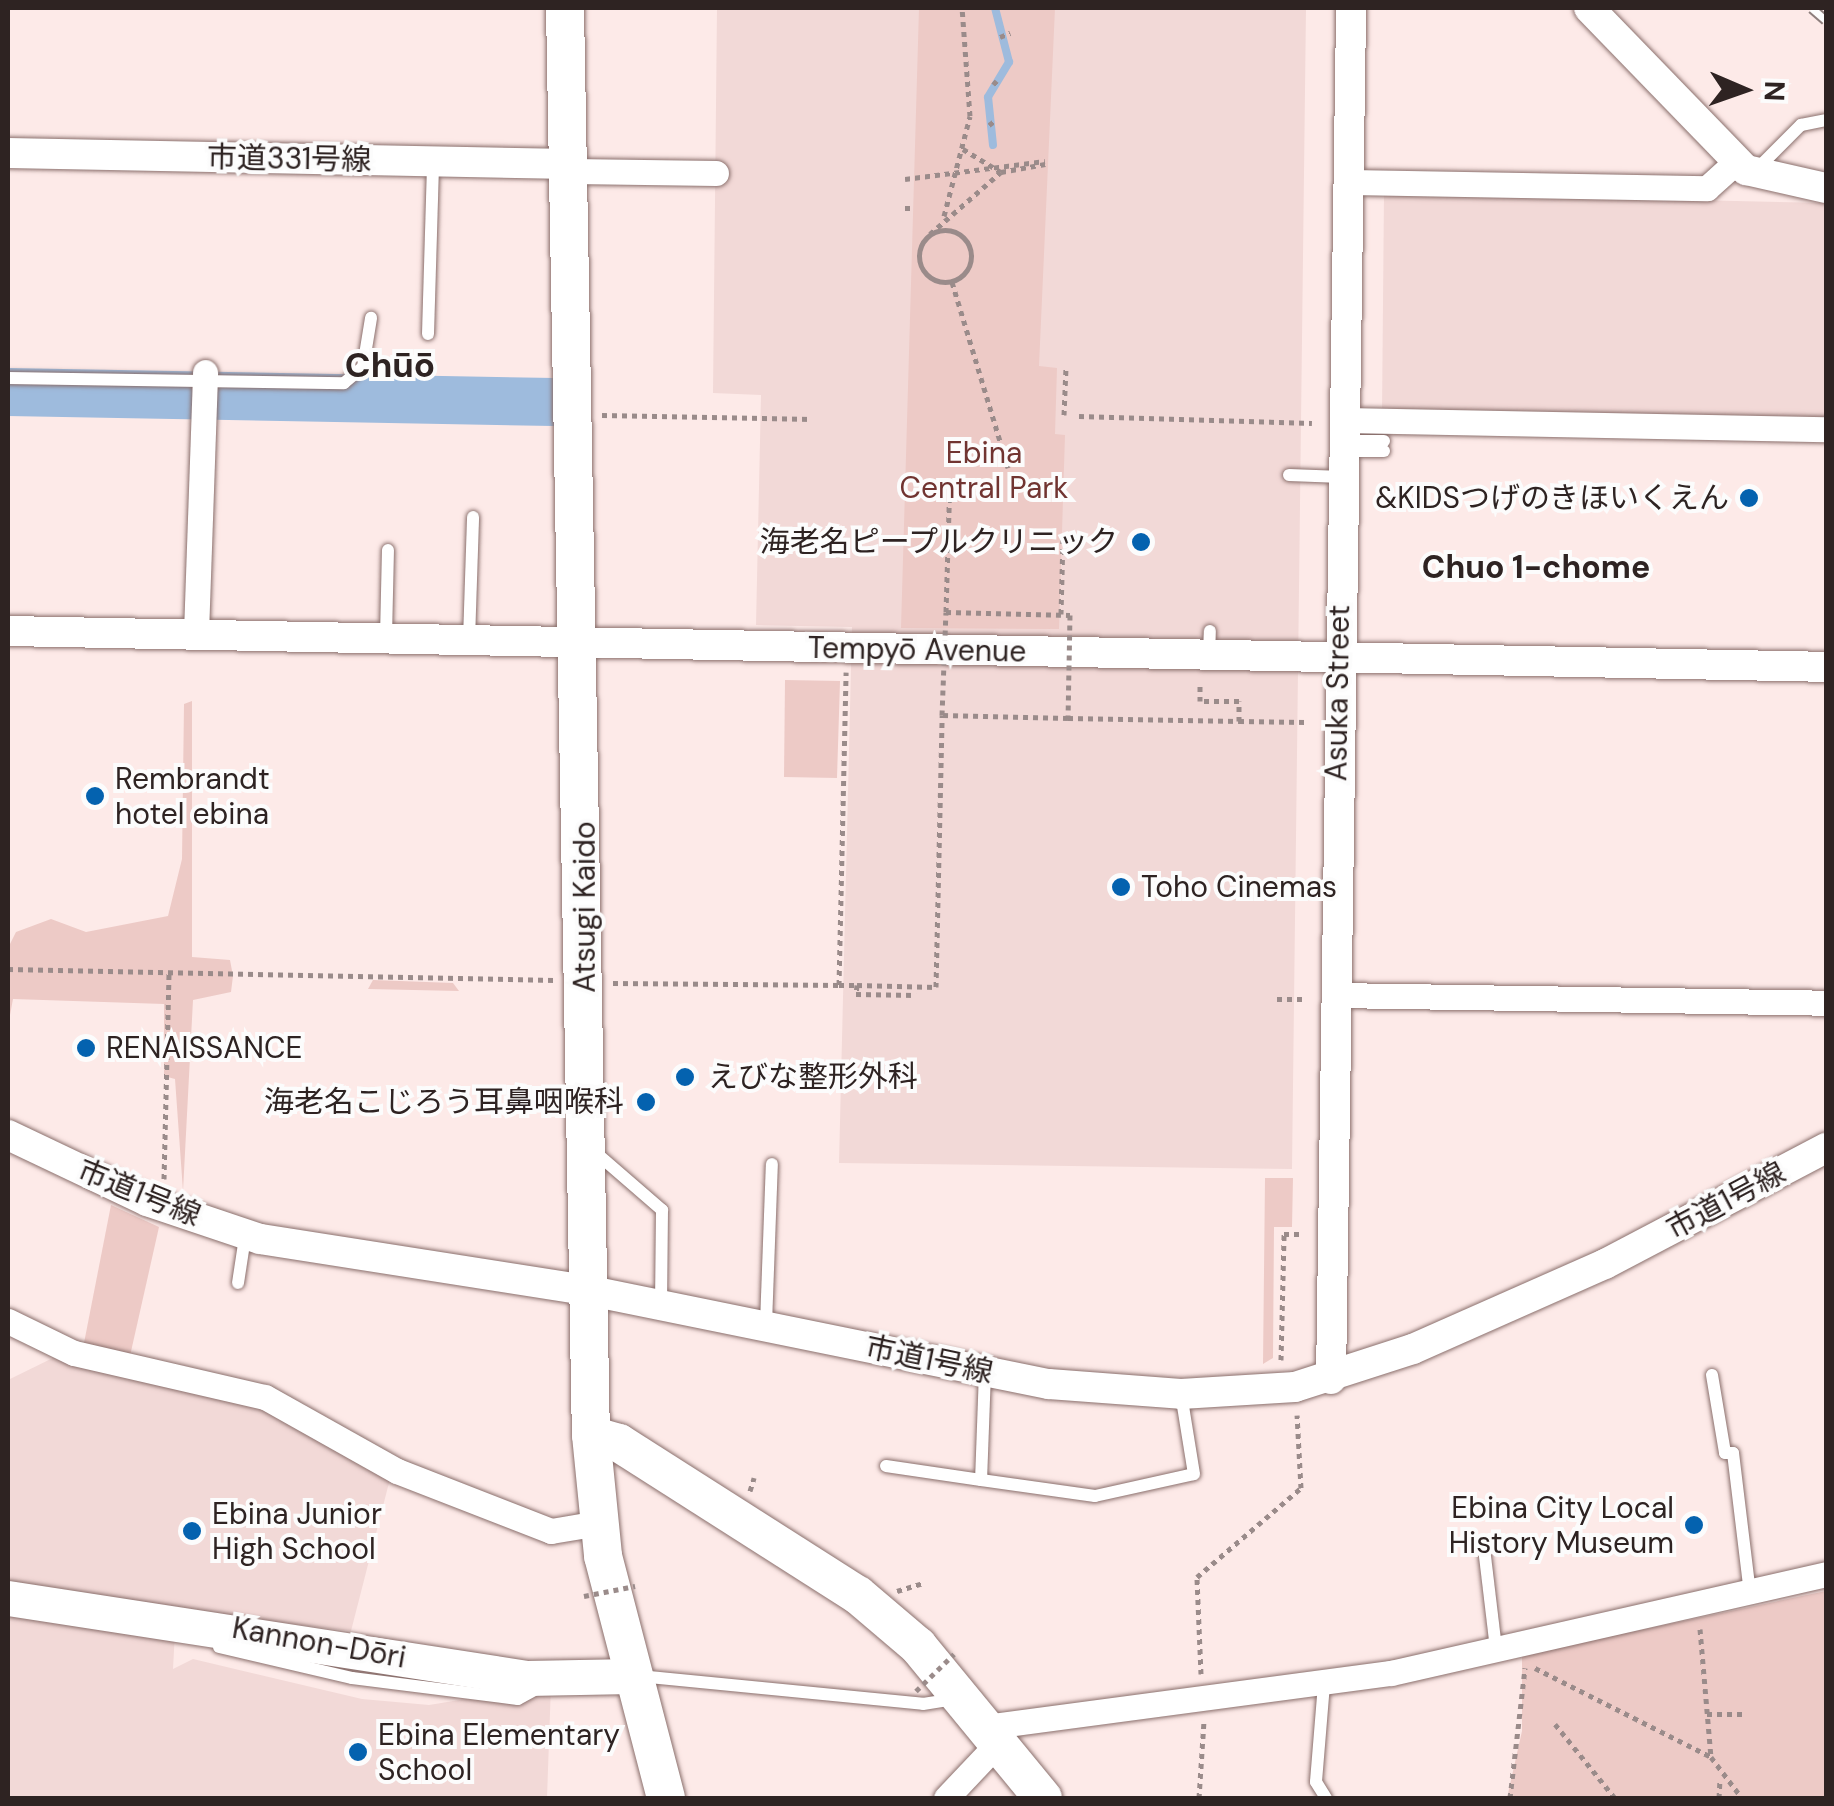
<!DOCTYPE html>
<meta charset="utf-8">
<style>
body{margin:0}
#map{position:relative;width:1834px;height:1806px;overflow:hidden;background:#fdeae8;font-family:"DM Sans","Noto Sans JP",sans-serif}
div>[style]{position:absolute}
.built>*{inset:0;background:#f2d9d7}
.green>*{inset:0;background:#edcac6}
.stream>*{height:8px;margin:-4px;padding:0 4px;transform-origin:4px;border-radius:4px;background:#9ebbdd}
.river>*{height:48px;margin:-24px;padding:0 24px;transform-origin:24px;border-radius:24px;background:#9ebbdd}
.path>*{height:5px;margin-top:-2.5px;transform-origin:0;background:repeating-linear-gradient(90deg,#9a8b8a 0 5px,transparent 0 10px)}
.path>.ring{margin:-2.5px;padding:0;box-sizing:content-box;background:none;border:5px solid #9a8b8a;border-radius:50%}
.roads{filter:drop-shadow(0 0 2px #8a6f6c) drop-shadow(0 0 2px #8a6f6c)}
.service>*{height:12px;margin:-6px;padding:0 6px;transform-origin:6px;border-radius:6px;background:#fff}
.minor>*{height:25px;margin:-12.5px;padding:0 12.5px;transform-origin:12.5px;border-radius:12.5px;background:#fff}
.tertiary>*{height:30px;margin:-15px;padding:0 15px;transform-origin:15px;border-radius:15px;background:#fff}
.secondary>*{height:35px;margin:-17.5px;padding:0 17.5px;transform-origin:17.5px;border-radius:17.5px;background:#fff}
.primary>*{height:38px;margin:-19px;padding:0 19px;transform-origin:19px;border-radius:19px;background:#fff}
.rail>*{height:11px;margin-top:-5.5px;transform-origin:0;background:repeating-linear-gradient(90deg,#fcfcfc 0 22px,#8c7e7c 0 44px);box-sizing:border-box;border-block:2px solid #8c7e7c}
.path-bridge>*{height:5px;margin-top:-2.5px;transform-origin:0;background:repeating-linear-gradient(90deg,#9a8b8a 0 5px,transparent 0 10px)}
.dots>*{width:28px;height:28px;translate:-50% -50%;box-sizing:border-box;border:5px solid #fcfcfc;border-radius:50%}
span{translate:-50% -50%;white-space:nowrap;text-align:center;line-height:1.15;-webkit-text-stroke:8px #fcfcfc;paint-order:stroke}
.street-label{font-size:30px;color:#2e2322}
.park-label{font-size:30px;color:#713431}
.poi-label{font-size:30px;color:#2e2322}
.right{translate:-100% -50%;text-align:right}
.left{translate:0 -50%;text-align:left}
.neighbourhood-label{font-size:32px;color:#2e2322;font-weight:700}
.quarter-label{font-size:35px;color:#2e2322;font-weight:700}
.frame{position:absolute;inset:0;border:10px solid #2e2322;pointer-events:none}
.north{position:absolute;left:1694px;top:40px;width:100px;height:100px;-webkit-text-stroke:8px #fcfcfc;paint-order:stroke;rotate:92deg;font-size:28px;font-weight:700;line-height:40px;text-align:center;color:#2e2322}
.north::after{content:'';display:block;margin:auto;width:35px;height:45px;background:#2e2322;clip-path:polygon(50% 0,100% 100%,50% 72%,0 100%)}
</style>
<div id="map">
<div class="built">
<i style="clip-path:polygon(717px 8px,1306px 8px,1292px 1169px,839px 1163px,852px 627px,756px 625px,761px 395px,713px 393px)"></i>
<i style="clip-path:polygon(1384px 193px,1826px 203px,1826px 417px,1382px 413px)"></i>
<i style="clip-path:polygon(61px 1354px,258px 1400px,392px 1471px,351px 1631px,8px 1590px,8px 1380px)"></i>
<i style="clip-path:polygon(8px 1607px,175px 1632px,173px 1669px,193px 1659px,362px 1699px,429px 1705px,551px 1685px,547px 1798px,8px 1798px)"></i>
</div>
<div class="green">
<i style="clip-path:polygon(919px 8px,1055px 8px,1039px 366px,1057px 368px,1055px 434px,1065px 435px,1059px 629px,901px 628px)"></i>
<i style="clip-path:polygon(785px 680px,840px 681px,837px 778px,784px 777px)"></i>
<i style="clip-path:polygon(192px 701px,192px 957px,230px 960px,233px 976px,231px 992px,193px 1000px,183px 1191px,175px 1079px,164px 1076px,164px 1004px,13px 999px,8px 1026px,8px 948px,16px 932px,51px 919px,86px 932px,168px 916px,182px 859px,184px 704px)"></i>
<i style="clip-path:polygon(373px 980px,453px 983px,459px 991px,368px 989px)"></i>
<i style="clip-path:polygon(1265px 1178px,1293px 1178px,1292px 1227px,1274px 1227px,1273px 1358px,1263px 1364px)"></i>
<i style="clip-path:polygon(111px 1205px,159px 1227px,130px 1356px,84px 1343px)"></i>
<i style="clip-path:polygon(1826px 1591px,1826px 1798px,1507px 1798px,1522px 1731px,1522px 1655px)"></i>
</div>
<div class="stream">
<i style="left:993px;top:145px;width:48px;rotate:-95.9deg"></i>
<i style="left:988px;top:97px;width:41px;rotate:-59deg"></i>
<i style="left:1009px;top:62px;width:56px;rotate:-104.5deg"></i>
</div>
<div class="river">
<i style="left:8px;top:392px;width:546px;rotate:1.05deg"></i>
</div>
<div class="path">
<i style="left:1000px;top:37px;width:11px;rotate:-22deg"></i>
<i style="left:993px;top:81px;width:8px;rotate:40deg"></i>
<i style="left:989px;top:125px;width:9px;rotate:-36deg"></i>
<i style="left:963px;top:149px;width:44px;rotate:31.2deg"></i>
<i style="left:905px;top:208px;width:6px"></i>
<i style="left:944px;top:216px;width:103px;rotate:-75.4deg"></i>
<i style="left:970px;top:116px;width:108px;rotate:-94.2deg"></i>
<i class="ring" style="left:919px;top:230px;width:47px;height:47px"></i>
<i style="left:930px;top:234px;width:94px;rotate:-41.1deg"></i>
<i style="left:1001px;top:172px;width:45px;rotate:-10.3deg"></i>
<i style="left:952px;top:282px;width:194px;rotate:73.2deg"></i>
<i style="left:602px;top:415px;width:210px;rotate:1.1deg"></i>
<i style="left:1064px;top:415px;width:47px;rotate:-87.6deg"></i>
<i style="left:1079px;top:416px;width:233px;rotate:1.7deg"></i>
<i style="left:946px;top:612px;width:131px;rotate:-88.3deg"></i>
<i style="left:1061px;top:614px;width:79px;rotate:-88.5deg"></i>
<i style="left:1068px;top:718px;width:171px;rotate:1deg"></i>
<i style="left:1239px;top:721px;width:20px;rotate:-90deg"></i>
<i style="left:1239px;top:701px;width:39px;rotate:180deg"></i>
<i style="left:1200px;top:701px;width:18px;rotate:-90deg"></i>
<i style="left:1239px;top:721px;width:67px;rotate:0.9deg"></i>
<i style="left:8px;top:969px;width:546px;rotate:1.15deg"></i>
<i style="left:613px;top:983px;width:226px;rotate:0.5deg"></i>
<i style="left:839px;top:985px;width:313px;rotate:-88.7deg"></i>
<i style="left:839px;top:985px;width:18px"></i>
<i style="left:857px;top:985px;width:9px;rotate:96deg"></i>
<i style="left:856px;top:994px;width:60px;rotate:1deg"></i>
<i style="left:857px;top:985px;width:79px;rotate:1.5deg"></i>
<i style="left:936px;top:987px;width:272px;rotate:-88.7deg"></i>
<i style="left:1277px;top:999px;width:27px"></i>
<i style="left:164px;top:1179px;width:207px;rotate:-88.6deg"></i>
<i style="left:1281px;top:1360px;width:126px;rotate:-88.6deg"></i>
<i style="left:1284px;top:1234px;width:15px"></i>
<i style="left:750px;top:1491px;width:14px;rotate:-73deg"></i>
<i style="left:897px;top:1591px;width:27px;rotate:-17deg"></i>
<i style="left:1700px;top:1629px;width:128px;rotate:85.1deg"></i>
<i style="left:1711px;top:1757px;width:51px;rotate:52.9deg"></i>
<i style="left:1535px;top:1668px;width:197px;rotate:26.8deg"></i>
<i style="left:1201px;top:1674px;width:97px;rotate:-92.4deg"></i>
<i style="left:1197px;top:1577px;width:137px;rotate:-40.6deg"></i>
<i style="left:1301px;top:1488px;width:73px;rotate:-93.1deg"></i>
<i style="left:1707px;top:1714px;width:38px"></i>
<i style="left:1555px;top:1724px;width:95px;rotate:51deg"></i>
<i style="left:1199px;top:1798px;width:78px;rotate:-86.3deg"></i>
<i style="left:1510px;top:1798px;width:131px;rotate:-83.4deg"></i>
<i style="left:1719px;top:1798px;width:19px;rotate:-87deg"></i>
</div>
<div class="roads">
<div class="service">
<i style="left:1758px;top:168px;width:61px;rotate:-45deg"></i>
<i style="left:1801px;top:125px;width:25px;rotate:-11deg"></i>
<i style="left:428px;top:334px;width:172px;rotate:-88.3deg"></i>
<i style="left:8px;top:378px;width:336px;rotate:0.9deg"></i>
<i style="left:344px;top:383px;width:25px;rotate:-40deg"></i>
<i style="left:363px;top:367px;width:50px;rotate:-80.7deg"></i>
<i style="left:1347px;top:441px;width:37px"></i>
<i style="left:1346px;top:451px;width:38px"></i>
<i style="left:1289px;top:475px;width:53px;rotate:2.2deg"></i>
<i style="left:386px;top:637px;width:87px;rotate:-88.7deg"></i>
<i style="left:469px;top:640px;width:123px;rotate:-88.1deg"></i>
<i style="left:1209px;top:655px;width:24px;rotate:-88deg"></i>
<i style="left:595px;top:1152px;width:89px;rotate:40.9deg"></i>
<i style="left:662px;top:1210px;width:95px;rotate:90.6deg"></i>
<i style="left:238px;top:1283px;width:47px;rotate:-81.3deg"></i>
<i style="left:766px;top:1324px;width:160px;rotate:-87.9deg"></i>
<i style="left:985px;top:1372px;width:108px;rotate:92.1deg"></i>
<i style="left:981px;top:1480px;width:115px;rotate:8deg"></i>
<i style="left:1095px;top:1496px;width:101px;rotate:-12.5deg"></i>
<i style="left:1194px;top:1474px;width:81px;rotate:-99.2deg"></i>
<i style="left:1712px;top:1375px;width:79px;rotate:80.5deg"></i>
<i style="left:1725px;top:1453px;width:8px"></i>
<i style="left:1733px;top:1453px;width:134px;rotate:83.1deg"></i>
<i style="left:886px;top:1466px;width:96px;rotate:8.4deg"></i>
<i style="left:1484px;top:1548px;width:101px;rotate:83.2deg"></i>
<i style="left:219px;top:1647px;width:137px;rotate:13.1deg"></i>
<i style="left:352px;top:1678px;width:167px;rotate:7.2deg"></i>
<i style="left:518px;top:1699px;width:25px;rotate:-29deg"></i>
<i style="left:639px;top:1676px;width:285px;rotate:5.6deg"></i>
<i style="left:923px;top:1704px;width:30px;rotate:-9deg"></i>
<i style="left:1324px;top:1684px;width:98px;rotate:94.7deg"></i>
<i style="left:1316px;top:1782px;width:19px;rotate:58deg"></i>
</div>
<div class="minor">
<i style="left:572px;top:171px;width:144px;rotate:0.8deg"></i>
<i style="left:1350px;top:182px;width:357px;rotate:1deg"></i>
<i style="left:1707px;top:188px;width:39px;rotate:-42deg"></i>
<i style="left:1344px;top:420px;width:482px;rotate:1.1deg"></i>
<i style="left:196px;top:633px;width:261px;rotate:-88deg"></i>
<i style="left:1334px;top:995px;width:492px;rotate:0.9deg"></i>
<i style="left:8px;top:1321px;width:73px;rotate:25.9deg"></i>
<i style="left:74px;top:1353px;width:196px;rotate:13deg"></i>
<i style="left:265px;top:1397px;width:151px;rotate:29.3deg"></i>
<i style="left:397px;top:1471px;width:165px;rotate:21.3deg"></i>
<i style="left:551px;top:1531px;width:49px;rotate:-9.5deg"></i>
<i style="left:985px;top:1727px;width:410px;rotate:-7.6deg"></i>
<i style="left:1391px;top:1673px;width:446px;rotate:-12.8deg"></i>
<i style="left:946px;top:1798px;width:77px;rotate:-46.6deg"></i>
</div>
<div class="tertiary">
<i style="left:1589px;top:8px;width:226px;rotate:45.9deg"></i>
<i style="left:1746px;top:170px;width:82px;rotate:12.7deg"></i>
<i style="left:8px;top:153px;width:563px;rotate:1.12deg"></i>
<i style="left:8px;top:631px;width:1818px;rotate:1.13deg"></i>
<i style="left:8px;top:1135px;width:154px;rotate:25.4deg"></i>
<i style="left:147px;top:1201px;width:119px;rotate:18.6deg"></i>
<i style="left:260px;top:1239px;width:330px;rotate:8.9deg"></i>
<i style="left:586px;top:1290px;width:472px;rotate:11.5deg"></i>
<i style="left:1049px;top:1384px;width:132px;rotate:4.3deg"></i>
<i style="left:1181px;top:1394px;width:114px;rotate:-3.5deg"></i>
<i style="left:1295px;top:1387px;width:124px;rotate:-17.9deg"></i>
<i style="left:1413px;top:1349px;width:210px;rotate:-23.9deg"></i>
<i style="left:1605px;top:1264px;width:250px;rotate:-27.7deg"></i>
<i style="left:1331px;top:1379px;width:1371px;rotate:-89.16deg"></i>
</div>
<div class="secondary">
<i style="left:8px;top:1598px;width:525px;rotate:8.76deg"></i>
<i style="left:527px;top:1678px;width:105px;rotate:-1.1deg"></i>
</div>
<div class="primary">
<i style="left:565px;top:8px;width:1427px;rotate:88.96deg"></i>
<i style="left:591px;top:1435px;width:122px;rotate:84.3deg"></i>
<i style="left:603px;top:1556px;width:250px;rotate:75.4deg"></i>
<i style="left:591px;top:1435px;width:29px;rotate:16deg"></i>
<i style="left:619px;top:1443px;width:283px;rotate:32.5deg"></i>
<i style="left:858px;top:1595px;width:79px;rotate:40.4deg"></i>
<i style="left:918px;top:1646px;width:197px;rotate:50.6deg"></i>
</div>
</div>
<div class="rail">
<i style="left:1812px;top:8px;width:18px;rotate:41deg"></i>
</div>
<div class="path-bridge">
<i style="left:905px;top:179px;width:141px;rotate:-7.3deg"></i>
<i style="left:946px;top:612px;width:124px;rotate:1.4deg"></i>
<i style="left:1070px;top:615px;width:103px;rotate:91.1deg"></i>
<i style="left:1068px;top:718px;width:126px;rotate:-178.6deg"></i>
<i style="left:942px;top:715px;width:103px;rotate:-87.8deg"></i>
<i style="left:584px;top:1596px;width:52px;rotate:-11.1deg"></i>
<i style="left:916px;top:1691px;width:53px;rotate:-44.2deg"></i>
</div>
<div class="dots">
<i style="left:1749px;top:498px;background:#0462af"></i>
<i style="left:1141px;top:542px;background:#0462af"></i>
<i style="left:95px;top:796px;background:#0462af"></i>
<i style="left:1121px;top:887px;background:#0462af"></i>
<i style="left:86px;top:1048px;background:#0462af"></i>
<i style="left:685px;top:1077px;background:#0462af"></i>
<i style="left:646px;top:1102px;background:#0462af"></i>
<i style="left:1694px;top:1525px;background:#0462af"></i>
<i style="left:192px;top:1531px;background:#0462af"></i>
<i style="left:358px;top:1752px;background:#0462af"></i>
</div>
<div class="street-label">
<span style="left:289px;top:159px;rotate:1deg">市道331号線</span>
<span style="left:917px;top:650px;rotate:1deg">Tempyō Avenue</span>
<span style="left:1338px;top:693px;rotate:-89deg">Asuka Street</span>
<span style="left:585px;top:907px;rotate:-90deg">Atsugi Kaido</span>
<span style="left:139px;top:1193px;rotate:22deg">市道1号線</span>
<span style="left:1726px;top:1201px;rotate:-28deg">市道1号線</span>
<span style="left:929px;top:1360px;rotate:12deg">市道1号線</span>
<span style="left:319px;top:1643px;rotate:10deg">Kannon-Dōri</span>
</div>
<div class="park-label">
<span style="left:984px;top:470px">Ebina<br>Central Park</span>
</div>
<div class="poi-label">
<span class="right" style="left:1729px;top:498px">&amp;KIDSつげのきほいくえん</span>
<span class="right" style="left:1118px;top:542px">海老名ピープルクリニック</span>
<span class="left" style="left:115px;top:796px">Rembrandt<br>hotel ebina</span>
<span class="left" style="left:1141px;top:887px">Toho Cinemas</span>
<span class="left" style="left:106px;top:1048px">RENAISSANCE</span>
<span class="left" style="left:708px;top:1077px">えびな整形外科</span>
<span class="right" style="left:624px;top:1102px">海老名こじろう耳鼻咽喉科</span>
<span class="right" style="left:1674px;top:1525px">Ebina City Local<br>History Museum</span>
<span class="left" style="left:212px;top:1531px">Ebina Junior<br>High School</span>
<span class="left" style="left:378px;top:1752px">Ebina Elementary<br>School</span>
</div>
<div class="neighbourhood-label">
<span style="left:1536px;top:567px">Chuo 1-chome</span>
</div>
<div class="quarter-label">
<span style="left:390px;top:365px">Chūō</span>
</div>
<div class="frame"></div>
<div class="north">N</div>
</div>
